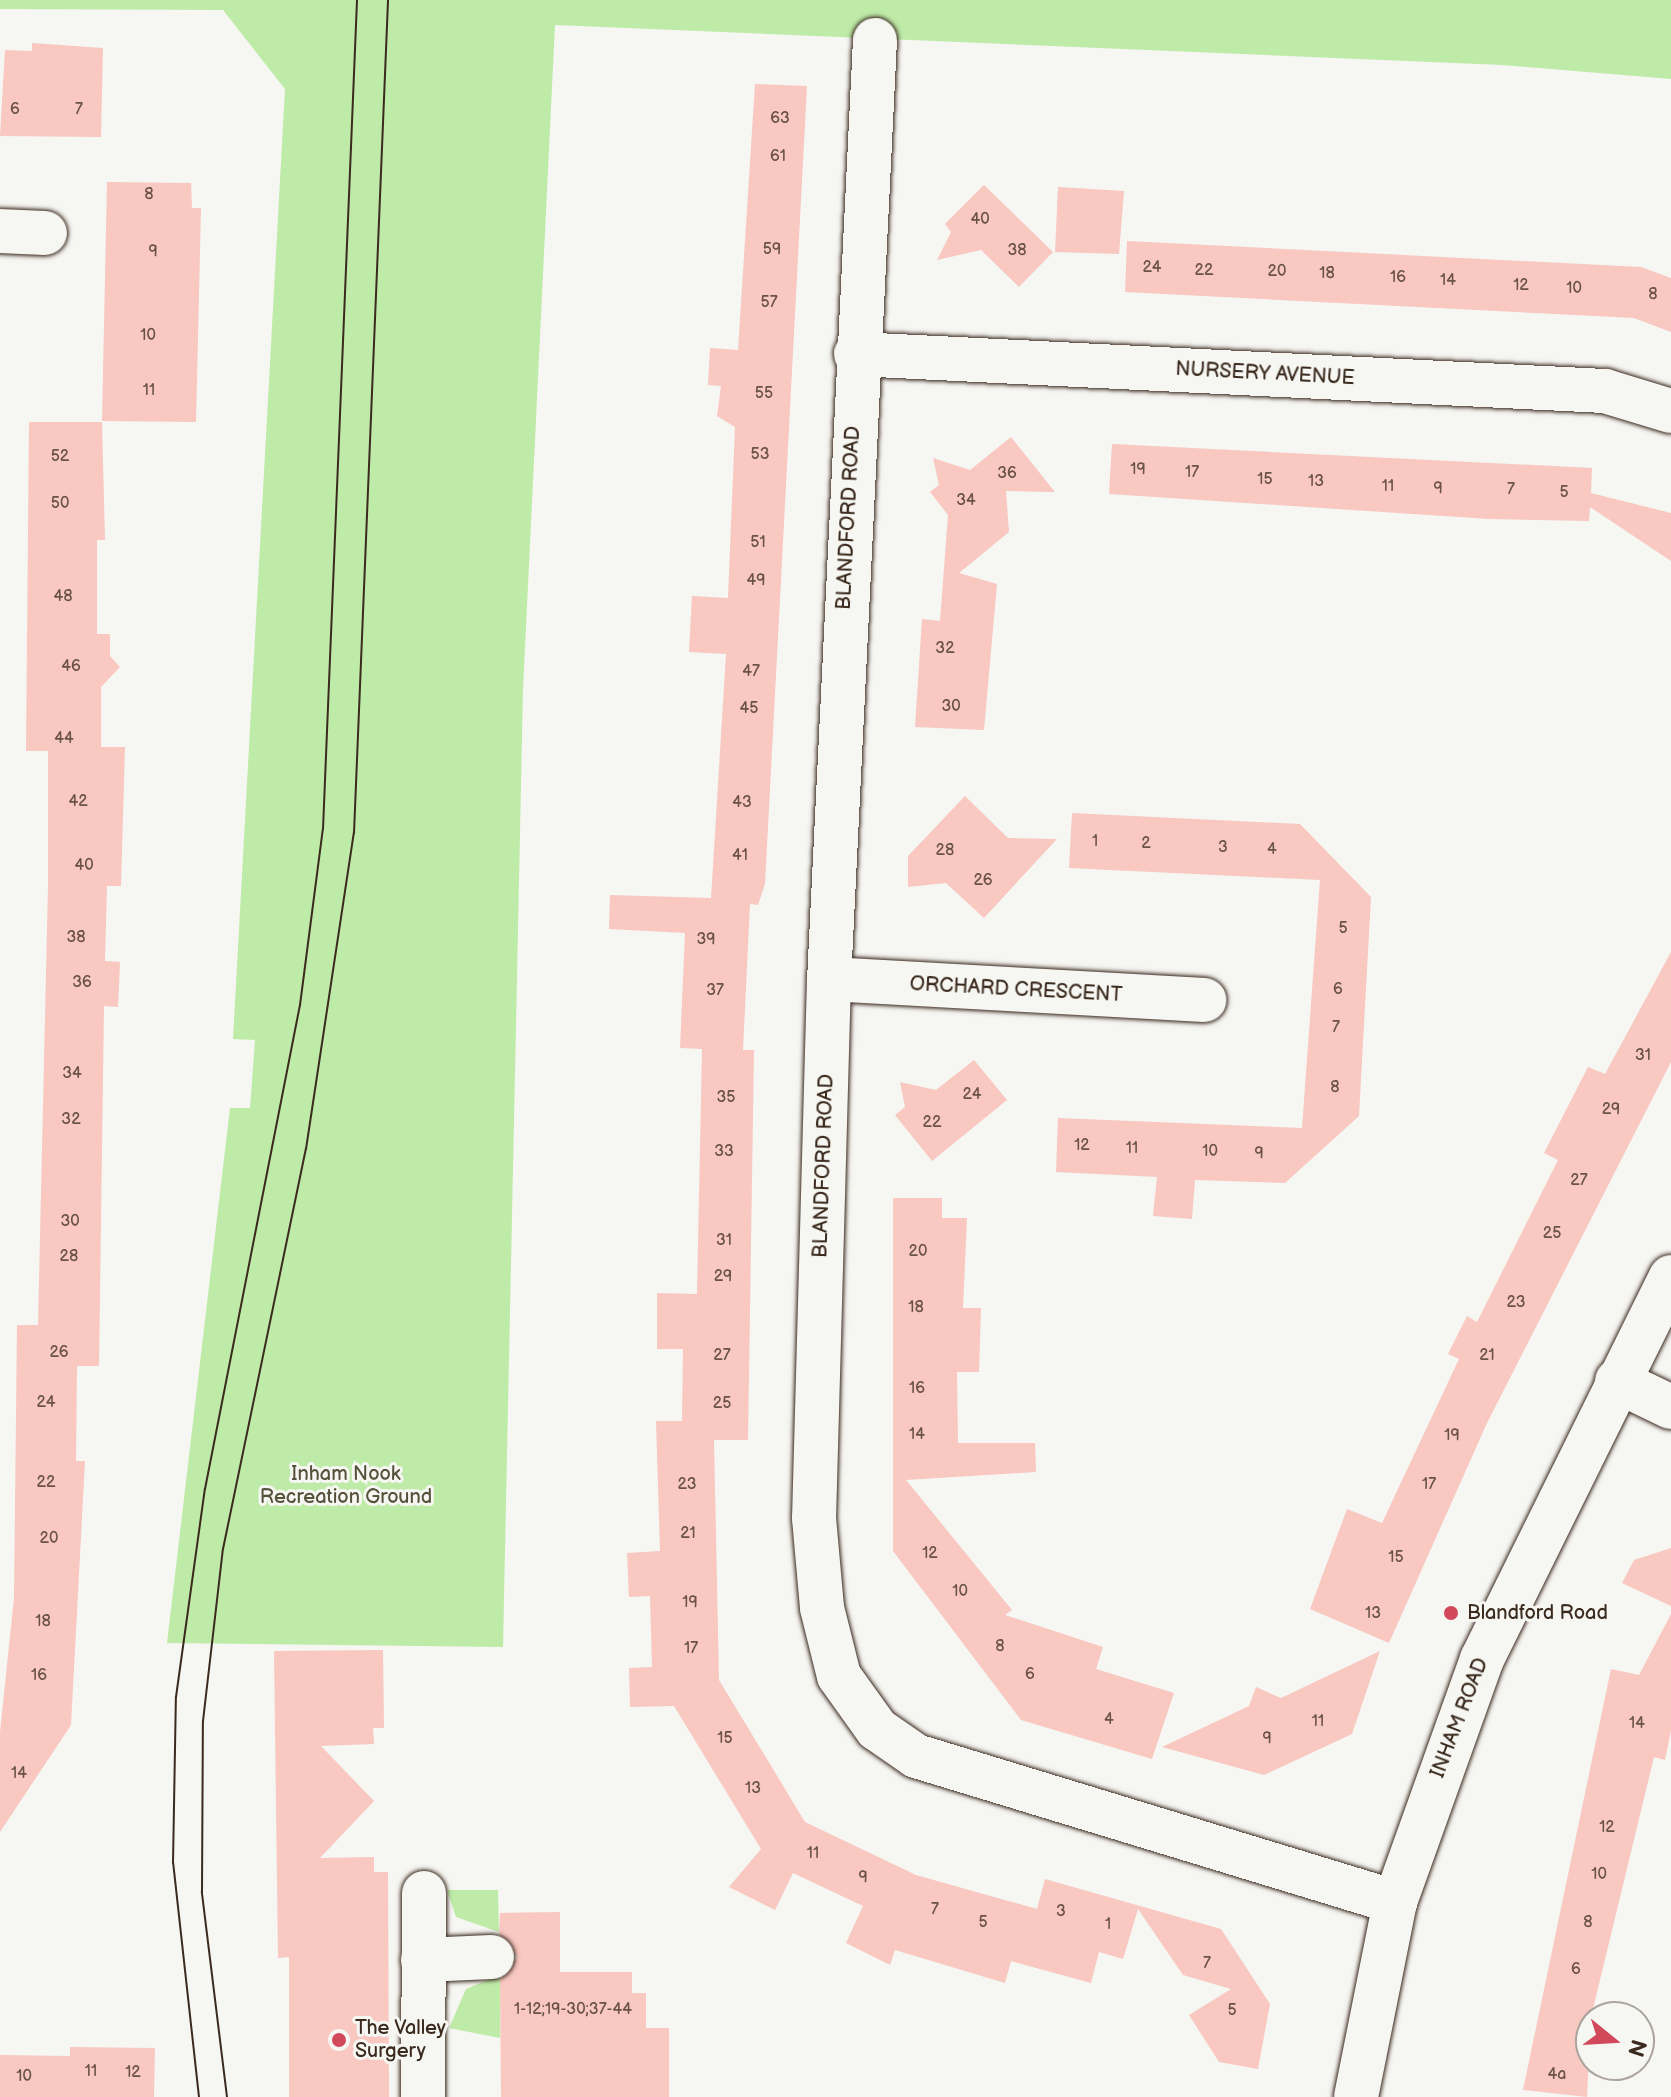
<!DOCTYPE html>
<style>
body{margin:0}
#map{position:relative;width:1671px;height:2097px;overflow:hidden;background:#f6f6f2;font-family:"Balsamiq Sans",sans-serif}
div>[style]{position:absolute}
.green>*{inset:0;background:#beeba8}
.building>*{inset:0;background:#f8c8c1}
.roads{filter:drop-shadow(0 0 2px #3b2a1e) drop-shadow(0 0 2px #3b2a1e)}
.minor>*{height:44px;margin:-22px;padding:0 22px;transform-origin:22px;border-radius:22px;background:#f6f6f2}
.tram>*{height:2px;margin:-1px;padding:0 1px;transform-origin:1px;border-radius:1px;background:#3b2a1e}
.dots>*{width:22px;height:22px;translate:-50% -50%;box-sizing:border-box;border:4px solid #f6f6f2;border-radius:50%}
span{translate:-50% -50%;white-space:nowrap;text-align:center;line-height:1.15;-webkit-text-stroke:6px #f6f6f2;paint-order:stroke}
.number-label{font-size:16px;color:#6a5247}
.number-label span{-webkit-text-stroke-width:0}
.street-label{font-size:20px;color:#3b2a1e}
.park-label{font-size:20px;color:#55513a}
.poi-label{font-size:20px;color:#3b2a1e}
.left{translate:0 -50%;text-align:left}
.north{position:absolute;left:1575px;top:2001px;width:80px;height:80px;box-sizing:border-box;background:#f6f6f2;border:2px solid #aba49d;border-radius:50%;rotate:108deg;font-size:22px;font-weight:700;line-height:32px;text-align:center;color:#3b2a1e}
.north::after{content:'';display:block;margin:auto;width:28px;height:36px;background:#d1495b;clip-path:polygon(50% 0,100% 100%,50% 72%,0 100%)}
</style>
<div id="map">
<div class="green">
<i style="clip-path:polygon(0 0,1671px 0,1671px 79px,1502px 65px,555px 25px,523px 689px,503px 1647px,167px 1643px,230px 1108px,250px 1108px,255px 1040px,233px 1039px,285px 89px,223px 10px,0 9px)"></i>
<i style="clip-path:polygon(447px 1890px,498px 1890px,499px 1932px,456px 1917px)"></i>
<i style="clip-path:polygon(500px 1975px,500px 2038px,449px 2028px,466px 1989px)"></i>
</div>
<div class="building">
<i style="clip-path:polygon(32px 43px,103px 48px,101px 137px,0 136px,5px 50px,32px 51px)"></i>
<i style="clip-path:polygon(755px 84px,807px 86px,765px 884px,758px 905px,750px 904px,743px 1050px,754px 1050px,748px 1440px,714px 1440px,719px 1680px,805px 1822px,916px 1875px,1037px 1909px,1045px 1879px,1221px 1929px,1270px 2004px,1258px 2069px,1219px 2062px,1189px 2015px,1231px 1989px,1183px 1975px,1138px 1909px,1123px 1959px,1099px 1952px,1091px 1983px,1011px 1961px,1005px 1983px,895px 1950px,890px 1965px,846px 1943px,863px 1906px,793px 1873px,775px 1910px,729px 1887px,761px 1849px,674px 1706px,630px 1707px,629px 1668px,652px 1667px,650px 1596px,629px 1597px,627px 1553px,660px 1551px,656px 1421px,682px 1421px,683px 1349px,657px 1349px,657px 1293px,697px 1294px,702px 1049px,680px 1048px,685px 933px,609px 929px,610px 895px,711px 898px,726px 654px,689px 652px,692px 596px,728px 598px,735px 427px,717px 416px,721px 386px,708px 385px,710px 348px,738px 350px)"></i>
<i style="clip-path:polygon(107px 182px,191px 183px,192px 208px,201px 208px,196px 422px,102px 421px)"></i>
<i style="clip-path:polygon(984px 185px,1053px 252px,1019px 287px,981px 250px,937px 260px,951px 232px,945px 224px)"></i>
<i style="clip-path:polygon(1058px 187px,1124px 191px,1119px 254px,1055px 252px)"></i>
<i style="clip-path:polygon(1127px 241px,1641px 267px,1671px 278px,1671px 332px,1634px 318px,1125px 292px)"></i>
<i style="clip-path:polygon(29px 422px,102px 422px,105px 540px,97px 540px,97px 634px,110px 634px,110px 656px,120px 667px,101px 687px,101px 747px,125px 747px,121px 886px,107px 886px,105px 961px,120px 962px,118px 1007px,104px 1006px,99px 1366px,77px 1366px,76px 1461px,85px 1461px,71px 1725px,0 1832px,0 1732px,14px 1598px,17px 1325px,38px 1325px,48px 886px,48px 751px,26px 751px)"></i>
<i style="clip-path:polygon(1011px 437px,1055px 492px,1006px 491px,1009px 532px,959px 573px,997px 584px,984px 730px,915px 727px,922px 619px,940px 621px,948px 515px,930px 492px,939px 485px,933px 458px,970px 470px)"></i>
<i style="clip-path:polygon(1112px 444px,1592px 468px,1591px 493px,1671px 513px,1671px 561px,1590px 507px,1589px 521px,1489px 519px,1109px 494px)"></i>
<i style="clip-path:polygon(965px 796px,1008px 838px,1057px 839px,984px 918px,946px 883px,908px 887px,908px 856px)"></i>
<i style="clip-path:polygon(1072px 813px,1300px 824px,1371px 897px,1359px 1116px,1285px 1183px,1195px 1180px,1192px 1219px,1153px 1216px,1157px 1177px,1056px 1172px,1058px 1118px,1302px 1128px,1320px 880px,1069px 868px)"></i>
<i style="clip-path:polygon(1671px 952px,1671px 1062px,1487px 1423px,1389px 1643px,1310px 1609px,1347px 1509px,1382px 1523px,1459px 1359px,1448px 1354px,1467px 1316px,1477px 1322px,1558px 1160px,1544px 1153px,1588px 1067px,1605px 1074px)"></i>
<i style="clip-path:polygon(974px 1060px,1007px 1100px,932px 1161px,895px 1115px,905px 1107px,900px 1082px,936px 1090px)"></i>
<i style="clip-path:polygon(893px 1198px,942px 1198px,942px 1218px,967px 1218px,963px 1308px,981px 1308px,979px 1372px,957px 1372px,958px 1443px,1035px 1443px,1036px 1472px,906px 1480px,1012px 1610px,1005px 1615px,1103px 1647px,1096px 1669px,1174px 1693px,1152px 1759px,1021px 1720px,893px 1551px)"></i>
<i style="clip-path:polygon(1671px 1548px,1671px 1606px,1622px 1583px,1634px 1560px)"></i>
<i style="clip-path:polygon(1671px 1614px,1671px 1730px,1665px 1760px,1654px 1757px,1591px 2017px,1587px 2097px,1523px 2090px,1611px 1669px,1639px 1675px)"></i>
<i style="clip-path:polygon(383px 1650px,384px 1728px,373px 1728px,374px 1744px,321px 1746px,374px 1801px,320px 1858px,374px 1857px,374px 1872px,388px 1872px,389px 2097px,289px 2097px,289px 1957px,278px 1958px,274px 1651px)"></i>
<i style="clip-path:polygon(1380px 1651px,1352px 1734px,1264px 1775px,1162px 1747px,1249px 1706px,1256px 1687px,1281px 1698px)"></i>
<i style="clip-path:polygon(560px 1912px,560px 1972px,632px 1972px,632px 1993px,646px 1993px,646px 2028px,669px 2028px,669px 2097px,501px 2097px,500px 1980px,517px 1957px,499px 1934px,500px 1913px)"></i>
<i style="clip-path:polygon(70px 2047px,155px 2048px,154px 2097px,0 2097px,0 2055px,70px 2056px)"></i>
</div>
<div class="roads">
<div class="minor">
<i style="left:875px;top:40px;width:940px;rotate:92.8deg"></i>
<i style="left:829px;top:979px;width:539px;rotate:91.59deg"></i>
<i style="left:814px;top:1518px;width:90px;rotate:84.9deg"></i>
<i style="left:822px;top:1608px;width:70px;rotate:76deg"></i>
<i style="left:839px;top:1676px;width:65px;rotate:54.4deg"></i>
<i style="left:877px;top:1729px;width:47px;rotate:34.7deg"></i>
<i style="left:916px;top:1756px;width:501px;rotate:16.95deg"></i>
<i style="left:0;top:231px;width:45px;rotate:2.5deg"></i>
<i style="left:856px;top:354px;width:750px;rotate:2.83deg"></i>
<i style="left:1605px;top:391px;width:69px;rotate:16.9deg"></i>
<i style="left:829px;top:979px;width:376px;rotate:3.2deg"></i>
<i style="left:1617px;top:1381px;width:60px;rotate:25.7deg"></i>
<i style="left:423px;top:1960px;width:69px;rotate:-2.5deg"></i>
<i style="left:423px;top:2097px;width:204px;rotate:-89.7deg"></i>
<i style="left:1356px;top:2097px;width:199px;rotate:-78.7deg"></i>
<i style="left:1395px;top:1902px;width:258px;rotate:-70.3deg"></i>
<i style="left:1482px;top:1659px;width:426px;rotate:-63.7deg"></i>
</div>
</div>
<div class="tram">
<i style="left:199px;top:2097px;width:235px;rotate:-96.3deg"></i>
<i style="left:173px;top:1863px;width:166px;rotate:-89deg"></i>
<i style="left:176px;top:1697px;width:210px;rotate:-82.1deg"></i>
<i style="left:205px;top:1489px;width:493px;rotate:-78.9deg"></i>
<i style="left:300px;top:1005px;width:177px;rotate:-82.6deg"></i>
<i style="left:323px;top:829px;width:830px;rotate:-87.65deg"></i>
<i style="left:227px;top:2097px;width:207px;rotate:-97deg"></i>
<i style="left:202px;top:1892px;width:171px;rotate:-89.7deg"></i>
<i style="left:203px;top:1721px;width:173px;rotate:-83.4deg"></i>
<i style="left:223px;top:1549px;width:409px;rotate:-78.3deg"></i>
<i style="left:306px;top:1149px;width:320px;rotate:-81.4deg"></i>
<i style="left:354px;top:833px;width:834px;rotate:-87.66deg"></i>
</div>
<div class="dots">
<i style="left:1451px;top:1613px;background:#d1495b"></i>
<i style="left:339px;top:2040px;background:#d1495b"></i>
</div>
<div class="number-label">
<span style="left:15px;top:110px">6</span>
<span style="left:79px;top:110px">7</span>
<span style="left:780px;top:119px">63</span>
<span style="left:778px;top:157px">61</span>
<span style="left:149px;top:195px">8</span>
<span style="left:980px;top:220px">40</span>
<span style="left:772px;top:250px">59</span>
<span style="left:1017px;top:251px">38</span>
<span style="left:153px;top:252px">9</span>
<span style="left:1152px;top:268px">24</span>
<span style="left:1204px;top:271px">22</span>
<span style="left:1277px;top:272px">20</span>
<span style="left:1327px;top:274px">18</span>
<span style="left:1398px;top:278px">16</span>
<span style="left:1448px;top:281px">14</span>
<span style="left:1521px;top:286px">12</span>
<span style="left:1574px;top:289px">10</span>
<span style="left:1653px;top:295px">8</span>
<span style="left:769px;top:303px">57</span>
<span style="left:148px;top:336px">10</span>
<span style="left:149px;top:391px">11</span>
<span style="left:764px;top:394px">55</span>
<span style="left:760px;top:455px">53</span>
<span style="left:60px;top:457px">52</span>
<span style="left:1138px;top:470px">19</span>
<span style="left:1192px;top:473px">17</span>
<span style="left:1007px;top:474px">36</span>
<span style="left:1265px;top:480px">15</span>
<span style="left:1316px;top:482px">13</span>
<span style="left:1388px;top:487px">11</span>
<span style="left:1438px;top:489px">9</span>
<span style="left:1511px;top:490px">7</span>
<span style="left:1564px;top:493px">5</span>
<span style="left:966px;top:501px">34</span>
<span style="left:60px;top:504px">50</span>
<span style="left:758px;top:543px">51</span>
<span style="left:756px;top:581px">49</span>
<span style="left:63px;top:597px">48</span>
<span style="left:945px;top:649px">32</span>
<span style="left:71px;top:667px">46</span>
<span style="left:751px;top:672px">47</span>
<span style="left:951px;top:707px">30</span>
<span style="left:749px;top:709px">45</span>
<span style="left:64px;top:739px">44</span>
<span style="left:78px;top:802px">42</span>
<span style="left:742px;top:803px">43</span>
<span style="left:1095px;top:842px">1</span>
<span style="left:1146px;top:844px">2</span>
<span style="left:1223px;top:848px">3</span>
<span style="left:1272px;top:850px">4</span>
<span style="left:945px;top:851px">28</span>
<span style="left:740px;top:856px">41</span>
<span style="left:84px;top:866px">40</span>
<span style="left:983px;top:881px">26</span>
<span style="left:1343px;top:929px">5</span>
<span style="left:76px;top:938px">38</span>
<span style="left:706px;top:940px">39</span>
<span style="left:82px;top:983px">36</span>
<span style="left:1338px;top:990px">6</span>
<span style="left:715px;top:991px">37</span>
<span style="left:1336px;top:1028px">7</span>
<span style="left:1643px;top:1056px">31</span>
<span style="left:72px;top:1074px">34</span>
<span style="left:1335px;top:1088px">8</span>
<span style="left:972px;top:1095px">24</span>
<span style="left:726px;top:1098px">35</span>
<span style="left:1611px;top:1110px">29</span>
<span style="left:71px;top:1120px">32</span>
<span style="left:932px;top:1123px">22</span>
<span style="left:1082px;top:1146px">12</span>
<span style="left:1132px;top:1149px">11</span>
<span style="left:724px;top:1152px">33</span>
<span style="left:1210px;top:1152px">10</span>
<span style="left:1259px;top:1154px">9</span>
<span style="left:1579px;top:1181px">27</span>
<span style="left:70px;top:1222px">30</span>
<span style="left:1552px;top:1234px">25</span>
<span style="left:724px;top:1241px">31</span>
<span style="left:918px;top:1252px">20</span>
<span style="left:69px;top:1257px">28</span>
<span style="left:723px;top:1277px">29</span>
<span style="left:1516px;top:1303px">23</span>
<span style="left:916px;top:1308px">18</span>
<span style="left:59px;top:1353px">26</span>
<span style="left:722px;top:1356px">27</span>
<span style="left:1487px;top:1356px">21</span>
<span style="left:917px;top:1389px">16</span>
<span style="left:46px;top:1403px">24</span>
<span style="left:722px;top:1404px">25</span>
<span style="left:917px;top:1435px">14</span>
<span style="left:1452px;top:1436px">19</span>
<span style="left:46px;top:1483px">22</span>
<span style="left:687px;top:1485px">23</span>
<span style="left:1429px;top:1485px">17</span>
<span style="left:688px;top:1534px">21</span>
<span style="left:49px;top:1539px">20</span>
<span style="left:930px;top:1554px">12</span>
<span style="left:1396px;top:1558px">15</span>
<span style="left:960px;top:1592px">10</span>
<span style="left:690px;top:1603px">19</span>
<span style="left:1373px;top:1614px">13</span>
<span style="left:43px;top:1622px">18</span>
<span style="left:1000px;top:1647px">8</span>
<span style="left:691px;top:1649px">17</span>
<span style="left:1030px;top:1675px">6</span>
<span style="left:39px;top:1676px">16</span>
<span style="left:1109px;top:1720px">4</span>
<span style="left:1318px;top:1722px">11</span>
<span style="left:1637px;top:1724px">14</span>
<span style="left:725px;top:1739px">15</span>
<span style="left:1267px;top:1739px">9</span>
<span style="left:19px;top:1774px">14</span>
<span style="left:753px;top:1789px">13</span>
<span style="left:1607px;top:1828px">12</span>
<span style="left:813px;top:1854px">11</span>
<span style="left:1599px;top:1875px">10</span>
<span style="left:863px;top:1878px">9</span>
<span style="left:935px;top:1910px">7</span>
<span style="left:1061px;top:1912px">3</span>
<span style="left:983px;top:1923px">5</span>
<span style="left:1588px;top:1923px">8</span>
<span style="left:1108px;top:1925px">1</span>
<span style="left:1207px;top:1964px">7</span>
<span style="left:1576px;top:1970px">6</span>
<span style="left:573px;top:2010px">1-12;19-30;37-44</span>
<span style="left:1232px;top:2011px">5</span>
<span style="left:91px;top:2072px">11</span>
<span style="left:133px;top:2073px">12</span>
<span style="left:1557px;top:2075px">4a</span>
<span style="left:24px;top:2077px">10</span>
</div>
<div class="street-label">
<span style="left:1265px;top:374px;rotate:3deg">NURSERY AVENUE</span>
<span style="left:849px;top:518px;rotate:-87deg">BLANDFORD ROAD</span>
<span style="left:1016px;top:990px;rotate:3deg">ORCHARD CRESCENT</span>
<span style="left:824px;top:1166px;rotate:-88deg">BLANDFORD ROAD</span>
<span style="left:1460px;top:1718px;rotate:-69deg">INHAM ROAD</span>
</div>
<div class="park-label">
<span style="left:346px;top:1486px">Inham Nook<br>Recreation Ground</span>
</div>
<div class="poi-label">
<span class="left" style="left:1467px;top:1613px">Blandford Road</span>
<span class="left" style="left:355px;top:2040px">The Valley<br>Surgery</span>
</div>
<div class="north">N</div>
</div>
